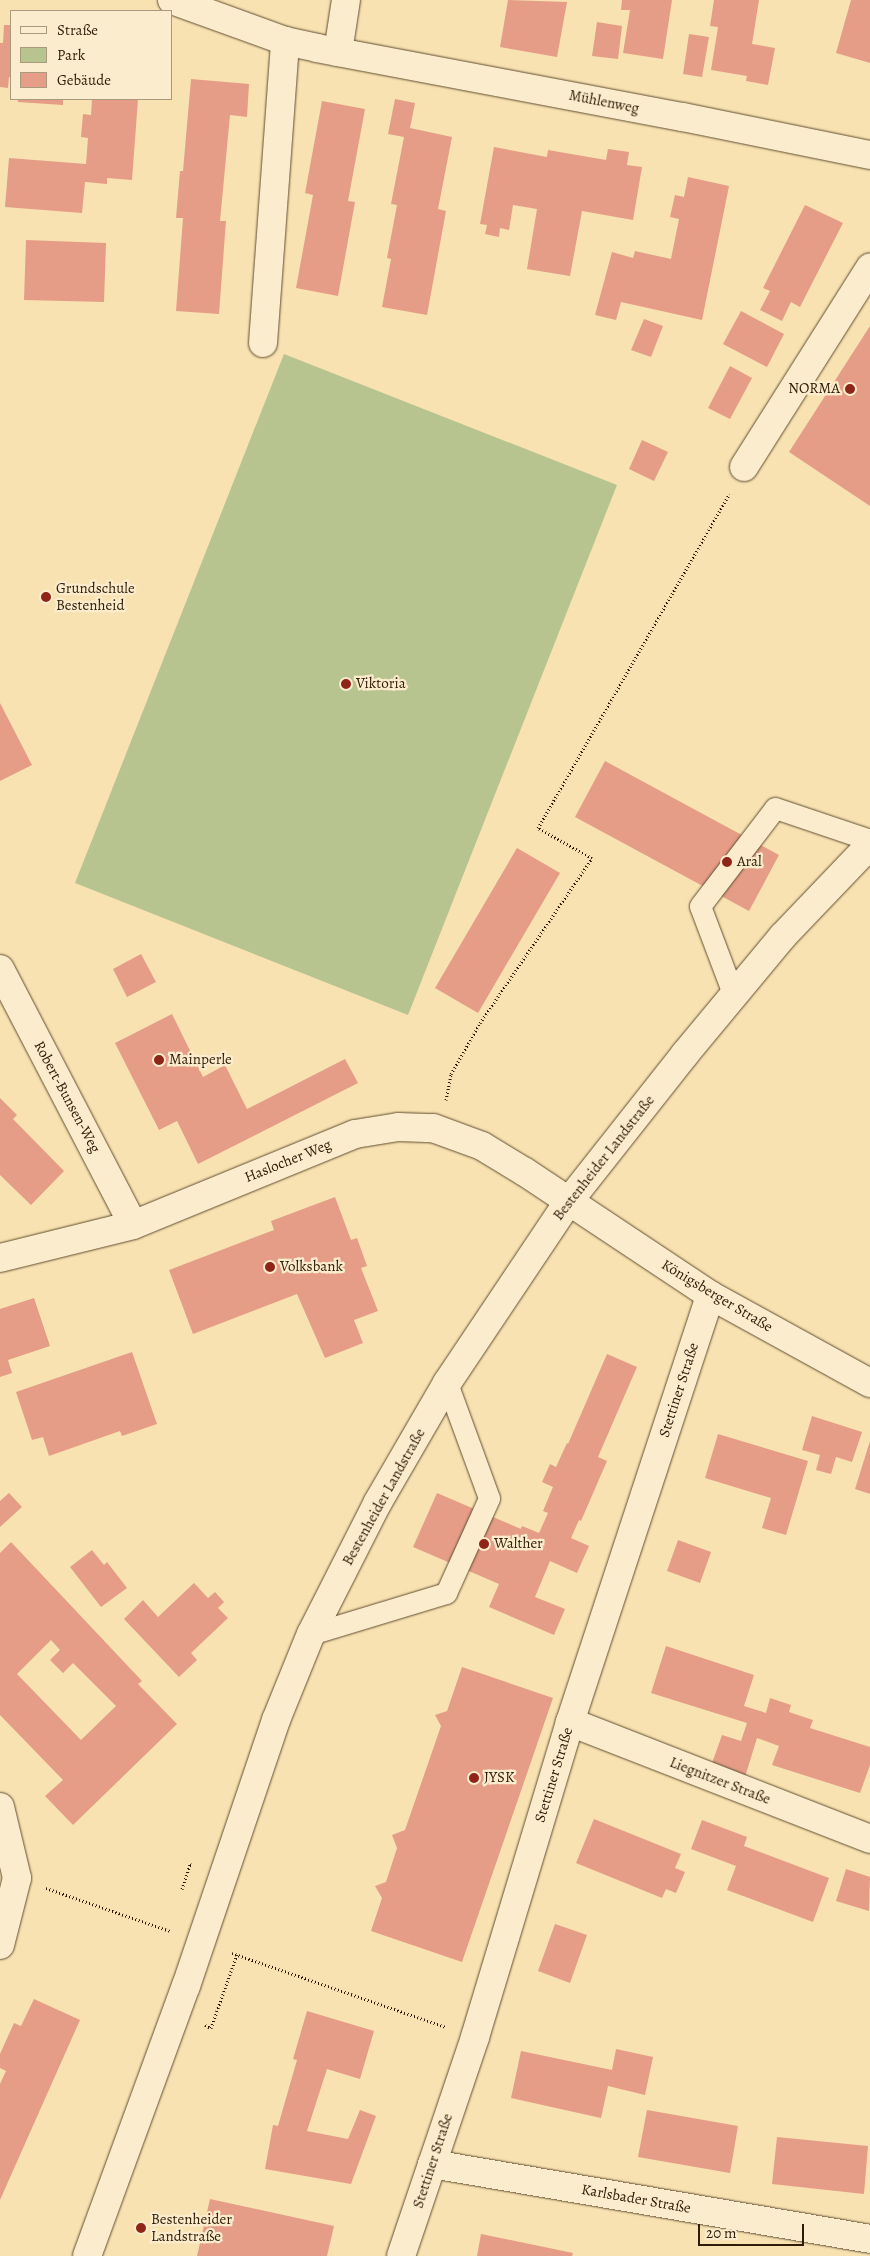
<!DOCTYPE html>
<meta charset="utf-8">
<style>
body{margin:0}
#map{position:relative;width:870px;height:2256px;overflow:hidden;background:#f8e2b1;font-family:Alegreya,serif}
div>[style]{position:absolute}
.green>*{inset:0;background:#b7c490}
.building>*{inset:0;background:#e59d87}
.path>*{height:3px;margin-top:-1.5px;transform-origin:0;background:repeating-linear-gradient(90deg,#2f1c07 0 1px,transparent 0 3.5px)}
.roads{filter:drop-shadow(0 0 1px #614e32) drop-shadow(0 0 1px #614e32)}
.lane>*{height:21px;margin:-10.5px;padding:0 10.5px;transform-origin:10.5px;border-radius:10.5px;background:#faeccc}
.street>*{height:28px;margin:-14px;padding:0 14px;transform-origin:14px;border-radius:14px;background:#faeccc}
.secondary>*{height:28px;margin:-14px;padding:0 14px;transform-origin:14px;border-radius:14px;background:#faeccc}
.dots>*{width:14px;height:14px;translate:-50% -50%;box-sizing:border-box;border:2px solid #faeccc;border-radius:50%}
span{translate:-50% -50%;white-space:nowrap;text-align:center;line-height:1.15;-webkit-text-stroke:4.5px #faeccc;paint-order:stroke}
.street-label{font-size:15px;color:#2f1c07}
.poi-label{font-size:15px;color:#2f1c07}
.right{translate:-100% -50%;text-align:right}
.left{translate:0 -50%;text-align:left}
.legend{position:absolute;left:10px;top:10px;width:162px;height:90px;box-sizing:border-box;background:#faeccc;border:1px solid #a9997d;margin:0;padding:6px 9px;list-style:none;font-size:15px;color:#2f1c07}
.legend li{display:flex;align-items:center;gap:10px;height:25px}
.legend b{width:25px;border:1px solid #a9997d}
.scale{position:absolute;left:698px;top:2224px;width:106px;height:22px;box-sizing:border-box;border:2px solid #2f1c07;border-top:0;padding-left:6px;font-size:15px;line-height:18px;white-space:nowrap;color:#2f1c07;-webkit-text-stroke:4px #faeccc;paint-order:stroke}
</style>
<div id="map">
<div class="green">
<i style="clip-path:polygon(284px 354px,617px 485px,408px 1015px,75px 883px)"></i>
</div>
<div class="building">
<i style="clip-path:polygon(508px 0,567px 2px,557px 57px,500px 47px)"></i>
<i style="clip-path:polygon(622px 0,672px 0,663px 59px,623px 53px,630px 10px,621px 10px)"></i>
<i style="clip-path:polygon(714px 0,759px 0,752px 44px,775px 48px,768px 85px,746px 81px,747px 76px,711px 70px,718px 27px,710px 26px)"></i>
<i style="clip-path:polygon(851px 0,870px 0,870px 63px,836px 53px)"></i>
<i style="clip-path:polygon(597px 22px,622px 26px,618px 59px,592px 56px)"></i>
<i style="clip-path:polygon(4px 25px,11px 25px,11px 77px,9px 77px,8px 88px,0 87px,0 43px,3px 43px)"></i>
<i style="clip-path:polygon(689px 34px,709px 37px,702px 77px,683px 74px)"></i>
<i style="clip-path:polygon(191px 79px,249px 84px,247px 117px,230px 115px,220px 221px,226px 221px,219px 314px,176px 311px,183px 218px,176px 218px,180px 171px,183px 171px)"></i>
<i style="clip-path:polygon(18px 99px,63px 99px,63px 105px,18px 102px)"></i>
<i style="clip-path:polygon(92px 99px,138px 99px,132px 180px,107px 178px,107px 184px,85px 182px,82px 213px,5px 207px,9px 158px,86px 164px,88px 138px,81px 137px,83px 114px,91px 115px)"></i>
<i style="clip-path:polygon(395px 99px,415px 103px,410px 128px,452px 137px,438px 209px,446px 211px,427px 315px,382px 307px,391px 259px,387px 258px,397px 205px,391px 204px,404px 137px,388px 134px)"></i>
<i style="clip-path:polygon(322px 101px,365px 109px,348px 201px,355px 202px,338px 296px,296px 288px,313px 195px,305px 193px)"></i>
<i style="clip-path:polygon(494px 147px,547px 157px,548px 150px,606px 160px,608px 149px,629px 152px,627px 165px,642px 167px,633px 220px,582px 211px,570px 276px,527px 269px,537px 209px,513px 205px,509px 230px,500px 228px,499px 237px,485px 234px,487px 225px,480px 224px)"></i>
<i style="clip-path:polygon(688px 177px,729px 186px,702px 320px,621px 302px,616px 320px,595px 315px,612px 252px,633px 258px,635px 251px,671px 259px,679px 219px,670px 217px,675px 195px,684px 197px)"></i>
<i style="clip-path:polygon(805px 205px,843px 223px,800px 307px,791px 302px,782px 321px,760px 310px,770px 291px,763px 288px)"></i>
<i style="clip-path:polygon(26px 240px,106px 243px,104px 302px,24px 300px)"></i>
<i style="clip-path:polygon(741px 311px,784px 334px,767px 367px,723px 344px)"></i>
<i style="clip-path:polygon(644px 319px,663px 326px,651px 357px,631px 350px)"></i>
<i style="clip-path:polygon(870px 326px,870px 506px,789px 452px)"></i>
<i style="clip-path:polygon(730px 366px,752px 378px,730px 419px,708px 408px)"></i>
<i style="clip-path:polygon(642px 440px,668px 452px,654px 481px,629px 469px)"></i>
<i style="clip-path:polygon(0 703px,32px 765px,0 781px)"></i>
<i style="clip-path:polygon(605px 761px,779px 855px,749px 911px,575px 817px)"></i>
<i style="clip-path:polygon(517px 848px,560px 873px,478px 1013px,435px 988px)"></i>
<i style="clip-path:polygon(141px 954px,156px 982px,127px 997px,113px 969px)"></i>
<i style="clip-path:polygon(172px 1014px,203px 1077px,225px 1065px,247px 1109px,345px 1059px,358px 1083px,198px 1164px,177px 1121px,159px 1130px,115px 1043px)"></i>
<i style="clip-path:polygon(0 1098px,17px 1115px,13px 1119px,64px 1171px,31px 1205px,0 1175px)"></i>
<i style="clip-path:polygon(335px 1197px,351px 1240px,357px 1238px,367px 1266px,361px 1268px,378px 1311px,354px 1320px,363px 1343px,325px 1358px,297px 1294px,193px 1334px,169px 1270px,274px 1230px,271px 1221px)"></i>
<i style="clip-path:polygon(34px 1298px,50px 1346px,8px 1360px,12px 1373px,0 1377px,0 1309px)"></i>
<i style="clip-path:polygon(132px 1352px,157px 1424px,122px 1436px,120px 1431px,49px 1456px,43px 1437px,32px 1440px,16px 1392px)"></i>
<i style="clip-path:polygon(607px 1354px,637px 1367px,598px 1457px,607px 1461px,581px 1521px,579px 1520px,571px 1538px,589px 1546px,577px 1573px,550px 1561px,535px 1597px,565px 1609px,554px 1635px,489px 1607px,499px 1584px,413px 1547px,437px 1493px,521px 1529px,522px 1526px,539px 1533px,548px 1513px,543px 1511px,553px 1487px,542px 1482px,550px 1464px,556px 1467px,567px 1443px,568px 1444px)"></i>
<i style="clip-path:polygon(812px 1416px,862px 1432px,852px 1462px,836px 1457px,831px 1474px,816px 1470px,820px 1455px,802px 1450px)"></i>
<i style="clip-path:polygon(718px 1434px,808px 1461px,786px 1535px,762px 1528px,771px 1498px,705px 1478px)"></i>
<i style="clip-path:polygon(870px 1441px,870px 1494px,855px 1489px)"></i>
<i style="clip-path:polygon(9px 1493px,22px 1507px,0 1527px,0 1501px)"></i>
<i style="clip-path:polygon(678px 1540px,711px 1552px,700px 1583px,667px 1571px)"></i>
<i style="clip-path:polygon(evenodd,11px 1542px,142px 1681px,138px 1684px,177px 1724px,73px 1825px,45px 1796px,63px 1780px,0 1715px,0 1553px,11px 1542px,51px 1640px,60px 1650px,50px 1660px,63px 1673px,73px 1663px,116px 1706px,81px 1740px,17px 1674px,51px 1640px)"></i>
<i style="clip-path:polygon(92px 1550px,104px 1565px,107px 1562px,127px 1588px,101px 1607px,70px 1567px)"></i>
<i style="clip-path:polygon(194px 1583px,208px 1598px,215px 1592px,224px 1602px,218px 1608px,228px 1618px,191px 1653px,197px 1660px,179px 1677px,124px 1619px,143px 1600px,158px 1617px)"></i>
<i style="clip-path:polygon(666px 1646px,754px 1675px,744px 1706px,766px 1713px,770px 1698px,791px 1705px,789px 1712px,813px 1720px,810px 1728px,870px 1747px,870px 1765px,860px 1793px,772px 1765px,779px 1746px,757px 1738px,745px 1777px,711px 1766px,722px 1735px,741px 1741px,747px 1723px,651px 1693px)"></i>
<i style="clip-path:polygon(462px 1667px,553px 1698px,462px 1962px,371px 1931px,382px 1898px,375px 1886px,386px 1882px,397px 1848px,392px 1835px,405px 1830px,441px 1726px,435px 1715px,447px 1711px)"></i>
<i style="clip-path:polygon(594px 1819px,681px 1854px,675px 1868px,685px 1872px,676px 1893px,666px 1889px,662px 1898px,576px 1863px)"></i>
<i style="clip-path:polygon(702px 1820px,747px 1837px,744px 1846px,829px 1878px,813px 1922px,727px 1890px,736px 1866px,691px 1849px)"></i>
<i style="clip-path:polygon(846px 1869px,870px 1877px,869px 1911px,836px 1901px)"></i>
<i style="clip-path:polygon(555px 1924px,587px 1935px,570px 1983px,538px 1971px)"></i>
<i style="clip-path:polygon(34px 1999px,80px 2020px,0 2200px,0 2084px,6px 2071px,0 2068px,0 2054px,14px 2023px,21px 2026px)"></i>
<i style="clip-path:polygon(307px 2011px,374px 2031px,360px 2079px,327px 2069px,307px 2131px,348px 2139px,360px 2110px,376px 2116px,351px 2184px,265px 2169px,273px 2125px,278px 2126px,297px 2060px,293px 2059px)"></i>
<i style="clip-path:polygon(616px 2049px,653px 2057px,645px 2095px,608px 2086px,601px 2118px,511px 2098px,521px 2051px,612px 2070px)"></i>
<i style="clip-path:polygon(647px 2110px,738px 2126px,730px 2173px,638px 2157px)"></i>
<i style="clip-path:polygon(777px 2137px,868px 2146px,864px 2194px,772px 2184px)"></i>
<i style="clip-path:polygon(210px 2199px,334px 2226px,327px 2256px,197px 2256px)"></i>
<i style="clip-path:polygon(481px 2234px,573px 2253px,572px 2256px,477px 2256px)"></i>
</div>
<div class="path">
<i style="left:446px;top:1100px;width:26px;rotate:-79deg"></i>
<i style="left:451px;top:1074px;width:59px;rotate:-60.4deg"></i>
<i style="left:480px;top:1023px;width:199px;rotate:-55.8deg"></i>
<i style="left:592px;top:858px;width:62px;rotate:-150.9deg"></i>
<i style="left:538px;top:828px;width:385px;rotate:-60.2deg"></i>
<i style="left:46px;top:1888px;width:131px;rotate:19.1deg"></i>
<i style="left:182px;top:1889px;width:26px;rotate:-72deg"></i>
<i style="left:190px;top:1864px;width:2px;rotate:27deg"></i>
<i style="left:232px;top:1953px;width:226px;rotate:19.1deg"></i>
<i style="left:205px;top:2025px;width:7px;rotate:27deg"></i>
<i style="left:211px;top:2028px;width:78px;rotate:-70.6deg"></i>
</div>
<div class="roads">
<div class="lane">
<i style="left:734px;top:996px;width:96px;rotate:-110.7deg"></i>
<i style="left:700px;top:906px;width:123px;rotate:-52.6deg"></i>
<i style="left:775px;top:808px;width:100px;rotate:18.6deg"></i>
<i style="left:311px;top:1634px;width:141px;rotate:-16.9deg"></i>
<i style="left:446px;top:1593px;width:104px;rotate:-65.6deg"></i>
<i style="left:489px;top:1498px;width:122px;rotate:-110.1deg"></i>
</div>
<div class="street">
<i style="left:172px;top:0;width:120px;rotate:19.9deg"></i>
<i style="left:285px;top:41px;width:33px;rotate:12deg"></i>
<i style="left:317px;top:48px;width:372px;rotate:10.7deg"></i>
<i style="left:683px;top:117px;width:191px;rotate:11.5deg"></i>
<i style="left:338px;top:52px;width:53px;rotate:-81.3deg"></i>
<i style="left:263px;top:343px;width:303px;rotate:-85.8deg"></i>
<i style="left:744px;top:467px;width:236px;rotate:-57.7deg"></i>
<i style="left:0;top:969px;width:288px;rotate:62.5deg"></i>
<i style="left:0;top:1258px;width:137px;rotate:-13.9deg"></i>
<i style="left:133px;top:1225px;width:240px;rotate:-22.3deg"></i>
<i style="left:355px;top:1134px;width:44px;rotate:-9.2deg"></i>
<i style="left:398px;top:1127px;width:35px;rotate:2deg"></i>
<i style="left:433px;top:1128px;width:52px;rotate:20.2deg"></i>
<i style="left:482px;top:1146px;width:50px;rotate:31.2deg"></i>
<i style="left:525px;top:1172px;width:222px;rotate:33.6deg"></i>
<i style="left:710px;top:1295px;width:183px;rotate:28.8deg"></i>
<i style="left:570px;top:1722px;width:322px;rotate:21.3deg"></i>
<i style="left:0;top:1807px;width:73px;rotate:76.5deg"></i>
<i style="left:17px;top:1878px;width:69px;rotate:104.2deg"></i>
<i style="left:432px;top:2164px;width:444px;rotate:9.7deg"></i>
<i style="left:401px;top:2256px;width:231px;rotate:-71.3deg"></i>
<i style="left:475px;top:2037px;width:329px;rotate:-73.2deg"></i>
<i style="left:570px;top:1722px;width:449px;rotate:-71.8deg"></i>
</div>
<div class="secondary">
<i style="left:87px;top:2256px;width:288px;rotate:-69.9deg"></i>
<i style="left:186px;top:1986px;width:281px;rotate:-71.3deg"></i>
<i style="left:276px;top:1720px;width:93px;rotate:-67.9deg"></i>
<i style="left:311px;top:1634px;width:148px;rotate:-63.1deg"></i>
<i style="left:378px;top:1502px;width:138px;rotate:-59.9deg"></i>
<i style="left:447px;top:1383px;width:219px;rotate:-56.2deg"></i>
<i style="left:569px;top:1201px;width:187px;rotate:-51.7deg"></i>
<i style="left:685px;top:1054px;width:153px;rotate:-50.3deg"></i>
<i style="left:783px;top:936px;width:126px;rotate:-46.3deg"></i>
</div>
</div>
<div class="dots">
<i style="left:850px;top:389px;background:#8f2418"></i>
<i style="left:46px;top:597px;background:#8f2418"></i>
<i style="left:346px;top:684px;background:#8f2418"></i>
<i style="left:727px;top:862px;background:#8f2418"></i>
<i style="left:159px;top:1060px;background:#8f2418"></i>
<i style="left:270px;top:1267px;background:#8f2418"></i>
<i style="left:484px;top:1544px;background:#8f2418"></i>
<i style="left:474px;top:1778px;background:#8f2418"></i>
<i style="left:141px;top:2228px;background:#8f2418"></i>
</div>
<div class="street-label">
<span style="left:604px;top:102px;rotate:11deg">Mühlenweg</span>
<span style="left:67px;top:1097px;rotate:62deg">Robert-Bunsen-Weg</span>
<span style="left:604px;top:1158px;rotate:-52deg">Bestenheider Landstraße</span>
<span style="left:288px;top:1161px;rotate:-22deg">Haslocher Weg</span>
<span style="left:717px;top:1296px;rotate:31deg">Königsberger Straße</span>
<span style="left:679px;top:1390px;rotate:-72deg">Stettiner Straße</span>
<span style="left:384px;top:1497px;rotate:-61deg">Bestenheider Landstraße</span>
<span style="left:554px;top:1775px;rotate:-73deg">Stettiner Straße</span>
<span style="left:720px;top:1781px;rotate:21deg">Liegnitzer Straße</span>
<span style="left:433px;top:2161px;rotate:-72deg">Stettiner Straße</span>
<span style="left:636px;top:2199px;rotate:10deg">Karlsbader Straße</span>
</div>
<div class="poi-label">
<span class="right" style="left:840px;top:389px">NORMA</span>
<span class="left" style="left:56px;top:597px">Grundschule<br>Bestenheid</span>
<span class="left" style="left:356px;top:684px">Viktoria</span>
<span class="left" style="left:737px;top:862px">Aral</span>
<span class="left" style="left:169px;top:1060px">Mainperle</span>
<span class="left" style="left:280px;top:1267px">Volksbank</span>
<span class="left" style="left:494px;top:1544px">Walther</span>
<span class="left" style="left:484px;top:1778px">JYSK</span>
<span class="left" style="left:151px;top:2228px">Bestenheider<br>Landstraße</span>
</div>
<ul class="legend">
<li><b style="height:6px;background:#faeccc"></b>Straße</li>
<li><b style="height:14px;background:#b7c490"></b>Park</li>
<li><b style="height:14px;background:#e59d87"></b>Gebäude</li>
</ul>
<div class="scale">20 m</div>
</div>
